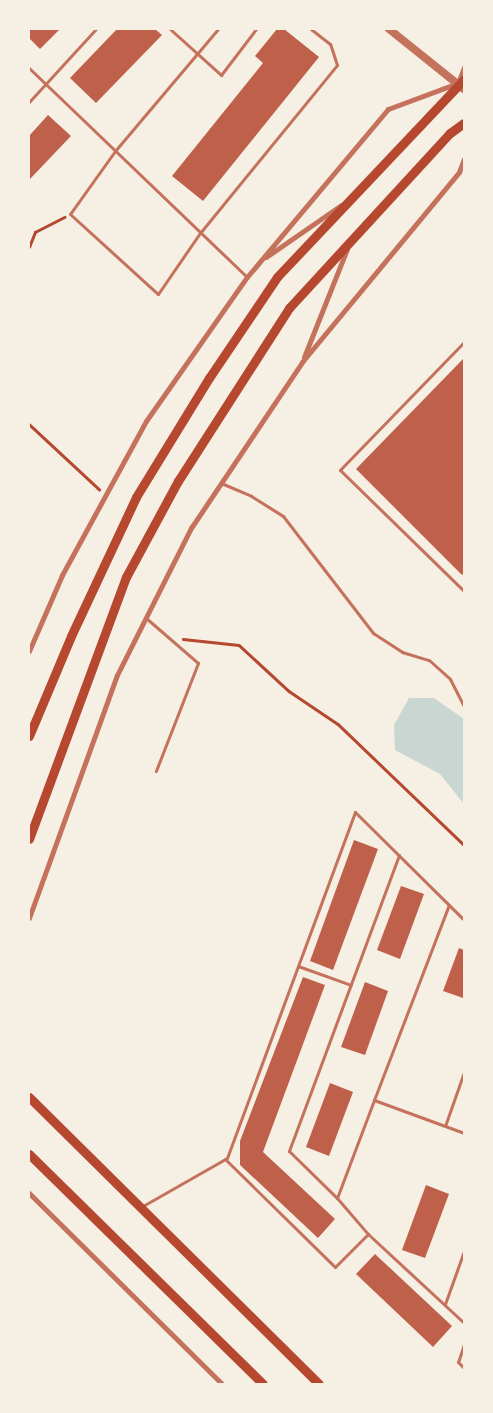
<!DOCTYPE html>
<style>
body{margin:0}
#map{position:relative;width:493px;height:1413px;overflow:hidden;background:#f6efe4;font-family:"Fira Sans Condensed",sans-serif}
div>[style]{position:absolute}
.water>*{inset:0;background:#c9d6d2}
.building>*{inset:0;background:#bf614a}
.path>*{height:2.5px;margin:-1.25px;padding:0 1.25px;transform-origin:1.25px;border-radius:1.25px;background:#b5482f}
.service>*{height:3px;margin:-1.5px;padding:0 1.5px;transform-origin:1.5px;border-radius:1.5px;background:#c5725c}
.minor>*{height:5px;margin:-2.5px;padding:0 2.5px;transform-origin:2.5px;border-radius:2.5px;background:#c5725c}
.tertiary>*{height:8px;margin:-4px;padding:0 4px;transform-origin:4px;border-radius:4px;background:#c5725c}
.secondary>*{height:9px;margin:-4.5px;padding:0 4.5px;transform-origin:4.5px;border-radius:4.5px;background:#b5482f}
span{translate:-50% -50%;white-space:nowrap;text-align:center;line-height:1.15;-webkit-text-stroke:5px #f6efe4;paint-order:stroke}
.frame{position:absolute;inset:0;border:30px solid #f6efe4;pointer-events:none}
</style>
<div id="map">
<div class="water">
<i style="clip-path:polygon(409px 698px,434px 698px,464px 719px,464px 804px,440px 774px,395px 750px,394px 725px)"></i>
</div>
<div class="building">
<i style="clip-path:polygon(29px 29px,60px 29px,40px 49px,29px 38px)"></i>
<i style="clip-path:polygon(117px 29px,155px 29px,162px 35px,96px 103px,70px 78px)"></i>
<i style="clip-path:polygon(277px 29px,284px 29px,319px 57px,203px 201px,172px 176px,263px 63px,255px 56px)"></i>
<i style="clip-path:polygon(48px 115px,71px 136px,30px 179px,29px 136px)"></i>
<i style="clip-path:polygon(464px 358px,464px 573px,462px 575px,356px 469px)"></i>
<i style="clip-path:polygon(354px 840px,378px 849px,333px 970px,310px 961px)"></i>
<i style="clip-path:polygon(401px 886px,424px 894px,400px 959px,377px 950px)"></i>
<i style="clip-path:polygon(459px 948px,464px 950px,463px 998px,443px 991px)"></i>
<i style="clip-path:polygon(303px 977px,325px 985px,263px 1152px,335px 1219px,318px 1238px,240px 1165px,240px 1141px)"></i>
<i style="clip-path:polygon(365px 982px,388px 991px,365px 1055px,341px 1047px)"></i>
<i style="clip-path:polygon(330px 1083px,353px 1092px,329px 1156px,306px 1147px)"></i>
<i style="clip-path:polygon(426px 1185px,449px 1194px,425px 1258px,402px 1250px)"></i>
<i style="clip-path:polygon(375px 1254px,452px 1326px,433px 1347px,356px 1274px)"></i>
</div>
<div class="path">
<i style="left:29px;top:247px;width:16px;rotate:-68deg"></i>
<i style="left:35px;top:232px;width:33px;rotate:-27deg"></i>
<i style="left:29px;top:424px;width:96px;rotate:42.9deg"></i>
<i style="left:183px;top:639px;width:56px;rotate:6.1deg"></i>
<i style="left:239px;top:645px;width:68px;rotate:42.6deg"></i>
<i style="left:289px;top:691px;width:59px;rotate:34deg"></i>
<i style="left:338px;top:724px;width:175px;rotate:43.8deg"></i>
</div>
<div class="service">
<i style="left:170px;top:29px;width:69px;rotate:42deg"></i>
<i style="left:221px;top:75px;width:58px;rotate:-52.7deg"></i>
<i style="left:218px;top:29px;width:160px;rotate:130.2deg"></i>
<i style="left:115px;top:151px;width:77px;rotate:125.5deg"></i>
<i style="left:70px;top:214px;width:119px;rotate:42.3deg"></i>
<i style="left:158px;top:294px;width:74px;rotate:-55.5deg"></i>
<i style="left:200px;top:233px;width:217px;rotate:-50.8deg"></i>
<i style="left:337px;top:65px;width:22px;rotate:-108deg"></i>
<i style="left:330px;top:44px;width:24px;rotate:-142deg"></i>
<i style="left:29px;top:68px;width:302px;rotate:43.8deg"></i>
<i style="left:29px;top:102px;width:99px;rotate:-47.5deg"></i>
<i style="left:464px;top:342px;width:178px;rotate:134.1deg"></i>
<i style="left:340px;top:470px;width:173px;rotate:44.3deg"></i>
<i style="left:221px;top:483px;width:33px;rotate:23deg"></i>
<i style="left:251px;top:496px;width:38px;rotate:32deg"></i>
<i style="left:283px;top:516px;width:148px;rotate:52.4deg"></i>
<i style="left:373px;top:633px;width:35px;rotate:33deg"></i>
<i style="left:402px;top:652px;width:28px;rotate:17deg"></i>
<i style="left:429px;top:660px;width:28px;rotate:42deg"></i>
<i style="left:450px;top:679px;width:31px;rotate:63deg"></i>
<i style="left:146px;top:618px;width:69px;rotate:40.9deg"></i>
<i style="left:198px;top:663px;width:116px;rotate:111.3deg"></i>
<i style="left:399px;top:855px;width:316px;rotate:110.4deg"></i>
<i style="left:289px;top:1151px;width:67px;rotate:44.4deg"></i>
<i style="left:337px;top:1198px;width:105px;rotate:-69.3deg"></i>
<i style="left:374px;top:1100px;width:96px;rotate:20.1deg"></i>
<i style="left:298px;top:966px;width:56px;rotate:19.7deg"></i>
<i style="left:374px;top:1100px;width:209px;rotate:-69deg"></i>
<i style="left:445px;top:1126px;width:57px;rotate:-70.6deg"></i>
<i style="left:225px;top:1159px;width:154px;rotate:44.5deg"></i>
<i style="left:335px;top:1267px;width:47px;rotate:-45deg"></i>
<i style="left:368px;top:1234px;width:131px;rotate:42.8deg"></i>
<i style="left:337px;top:1198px;width:48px;rotate:49.3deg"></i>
<i style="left:141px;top:1207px;width:99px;rotate:-29.7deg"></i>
<i style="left:227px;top:1158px;width:369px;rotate:-69.7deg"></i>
<i style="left:355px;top:812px;width:153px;rotate:44.7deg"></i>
<i style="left:445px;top:1304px;width:56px;rotate:-70.3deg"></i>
<i style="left:464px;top:1344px;width:19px;rotate:108deg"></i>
<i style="left:458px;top:1362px;width:8px;rotate:45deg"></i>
</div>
<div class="minor">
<i style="left:266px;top:257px;width:91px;rotate:-34.7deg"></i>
<i style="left:304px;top:357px;width:116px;rotate:-68.3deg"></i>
<i style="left:29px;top:651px;width:83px;rotate:-66.5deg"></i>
<i style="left:62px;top:575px;width:175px;rotate:-61.4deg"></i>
<i style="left:146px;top:421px;width:176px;rotate:-55deg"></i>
<i style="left:247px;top:277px;width:219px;rotate:-50deg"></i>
<i style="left:388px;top:109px;width:75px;rotate:-20.4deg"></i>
<i style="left:458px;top:83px;width:17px;rotate:-69deg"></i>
<i style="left:29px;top:918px;width:258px;rotate:-70.1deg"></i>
<i style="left:117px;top:675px;width:165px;rotate:-63.3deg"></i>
<i style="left:191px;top:528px;width:200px;rotate:-56.2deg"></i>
<i style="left:302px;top:362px;width:246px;rotate:-50.4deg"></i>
<i style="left:459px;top:172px;width:14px;rotate:-69deg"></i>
<i style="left:29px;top:1193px;width:272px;rotate:44.7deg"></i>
</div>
<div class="tertiary">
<i style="left:389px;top:29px;width:96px;rotate:38.7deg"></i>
</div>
<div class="secondary">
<i style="left:29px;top:736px;width:108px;rotate:-67.2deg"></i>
<i style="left:71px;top:636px;width:153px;rotate:-64.9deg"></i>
<i style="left:136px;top:497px;width:140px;rotate:-58.5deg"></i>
<i style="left:209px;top:378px;width:122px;rotate:-56deg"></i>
<i style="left:277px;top:277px;width:272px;rotate:-46.6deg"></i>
<i style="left:29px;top:839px;width:279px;rotate:-69.7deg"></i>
<i style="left:126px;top:577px;width:109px;rotate:-61.6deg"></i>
<i style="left:178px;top:481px;width:206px;rotate:-57.3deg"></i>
<i style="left:289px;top:308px;width:238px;rotate:-47.4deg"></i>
<i style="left:450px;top:133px;width:17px;rotate:-36deg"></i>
<i style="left:29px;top:1097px;width:408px;rotate:44.7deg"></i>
<i style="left:29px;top:1154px;width:328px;rotate:44.5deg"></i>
</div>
<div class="frame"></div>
</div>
